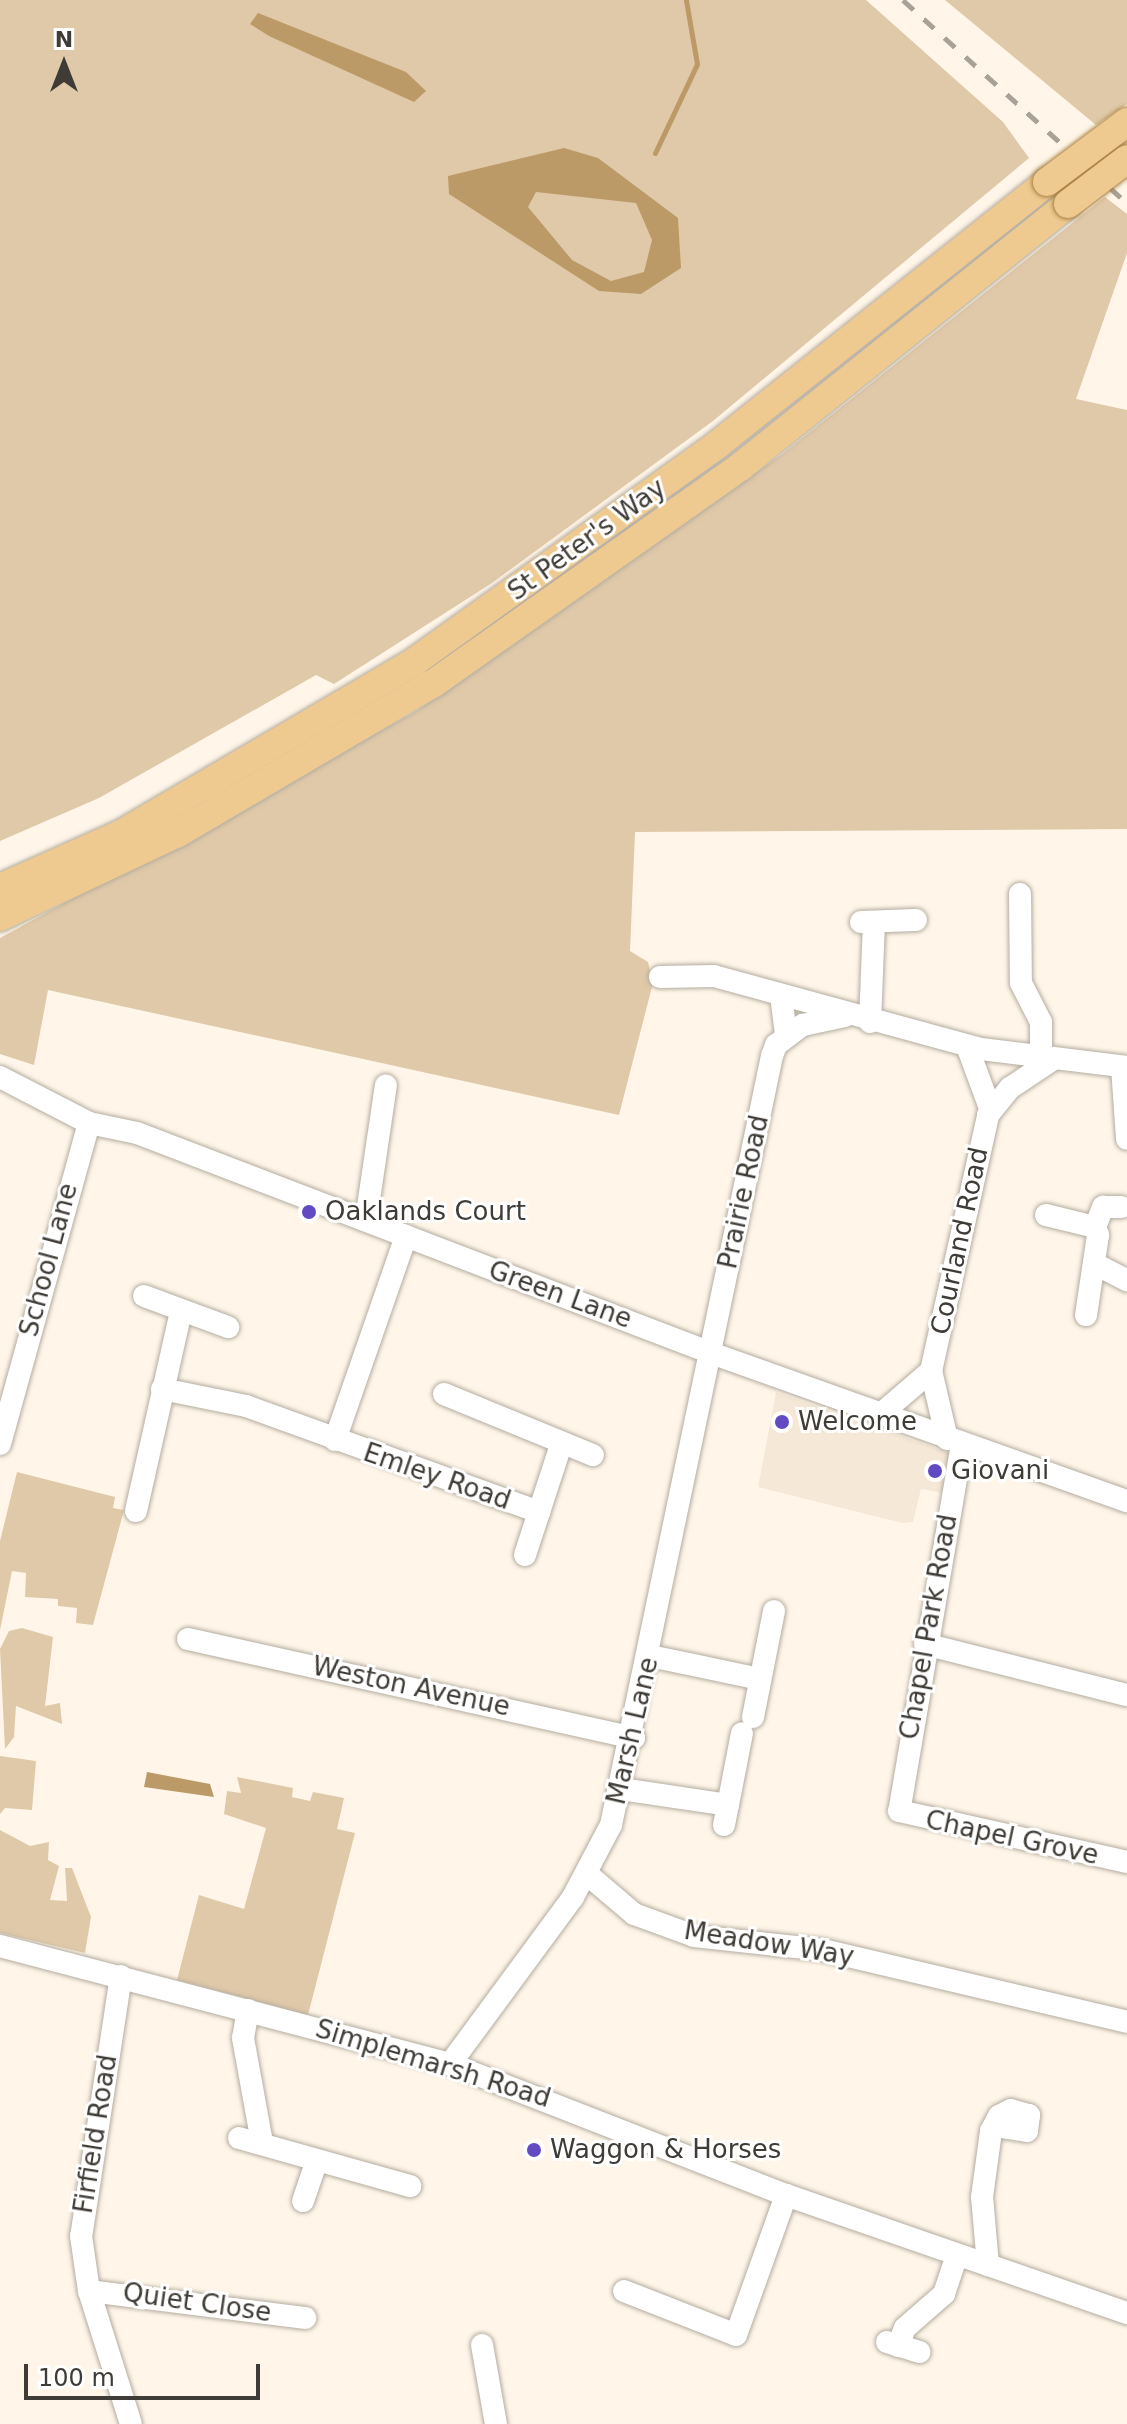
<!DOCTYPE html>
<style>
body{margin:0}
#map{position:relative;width:1127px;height:2424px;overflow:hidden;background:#fff6e9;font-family:"DejaVu Sans",sans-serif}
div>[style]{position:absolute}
.built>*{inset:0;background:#f6e8d6}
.green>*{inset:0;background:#e0c9a8}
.water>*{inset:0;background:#bc9a68}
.stream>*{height:5px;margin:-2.5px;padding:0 2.5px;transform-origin:2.5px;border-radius:2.5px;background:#bc9a68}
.roads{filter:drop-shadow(0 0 2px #b4aca0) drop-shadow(0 0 2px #b4aca0)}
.minor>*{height:22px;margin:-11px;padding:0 11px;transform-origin:11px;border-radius:11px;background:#fff}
.major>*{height:28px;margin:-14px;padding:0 14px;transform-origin:14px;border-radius:14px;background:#eeca91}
.rail>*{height:5px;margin-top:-2.5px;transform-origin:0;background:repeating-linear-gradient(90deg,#a7a197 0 14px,transparent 0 28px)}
.bridges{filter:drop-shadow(0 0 2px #a98141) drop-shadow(0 0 2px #a98141)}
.major-bridge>*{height:28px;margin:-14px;padding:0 14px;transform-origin:14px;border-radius:14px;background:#eeca91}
.dots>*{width:22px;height:22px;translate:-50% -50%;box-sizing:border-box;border:4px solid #fff;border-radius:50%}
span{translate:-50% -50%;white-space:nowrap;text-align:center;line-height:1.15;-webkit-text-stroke:6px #fff;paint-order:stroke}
.street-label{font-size:26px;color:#3f3b36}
.poi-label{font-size:26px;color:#3f3b36}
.left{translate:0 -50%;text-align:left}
.north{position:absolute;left:24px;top:24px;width:80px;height:80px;-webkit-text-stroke:6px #fff;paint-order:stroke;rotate:0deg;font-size:22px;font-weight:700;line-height:32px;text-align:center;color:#3f3b36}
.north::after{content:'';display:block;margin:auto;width:28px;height:36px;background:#3f3b36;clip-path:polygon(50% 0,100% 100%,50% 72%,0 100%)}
.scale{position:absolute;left:24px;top:2364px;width:236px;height:36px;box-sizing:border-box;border:4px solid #3f3b36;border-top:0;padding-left:10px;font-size:24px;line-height:28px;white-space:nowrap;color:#3f3b36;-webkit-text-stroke:6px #fff;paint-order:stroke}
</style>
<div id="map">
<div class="built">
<i style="clip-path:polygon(776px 1392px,949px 1453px,943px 1493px,921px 1489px,913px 1522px,902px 1523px,758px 1487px)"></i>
</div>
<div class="green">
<i style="clip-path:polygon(0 0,866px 0,1003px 122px,1029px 158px,713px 421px,492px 583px,334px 684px,316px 675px,99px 798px,0 841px)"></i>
<i style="clip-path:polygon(945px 0,1127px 0,1127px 104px,1096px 125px)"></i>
<i style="clip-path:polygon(1105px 197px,1127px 214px,1127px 253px,1076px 399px,1127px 410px,1127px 829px,635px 832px,630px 951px,648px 962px,653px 983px,619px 1115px,48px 990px,34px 1065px,0 1054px,0 938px,415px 712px,781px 455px)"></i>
<i style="clip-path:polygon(17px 1472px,115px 1497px,113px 1508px,124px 1510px,93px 1625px,76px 1623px,77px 1608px,58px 1606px,58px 1599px,25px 1597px,26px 1573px,12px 1571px,0 1630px,0 1541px)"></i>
<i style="clip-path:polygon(22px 1628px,53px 1637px,45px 1706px,60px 1703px,62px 1724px,16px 1706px,14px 1737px,5px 1749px,0 1649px,9px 1631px)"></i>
<i style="clip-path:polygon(0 1756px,36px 1761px,32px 1810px,5px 1808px,0 1814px)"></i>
<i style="clip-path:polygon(237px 1777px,293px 1788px,292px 1797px,310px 1801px,313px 1792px,344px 1798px,337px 1829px,355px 1833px,308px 2015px,177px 1980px,199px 1895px,244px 1909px,266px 1828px,224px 1814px,227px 1791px,241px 1793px)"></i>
<i style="clip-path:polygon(0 1830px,30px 1846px,49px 1842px,48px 1860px,59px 1866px,50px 1900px,67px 1901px,65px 1868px,72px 1868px,91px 1917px,85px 1953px,0 1933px)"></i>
</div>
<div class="water">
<i style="clip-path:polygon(258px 13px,406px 72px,426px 91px,414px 102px,269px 36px,250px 24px)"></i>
<i style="clip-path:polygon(evenodd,564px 148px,598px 158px,678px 218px,681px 268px,641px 294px,599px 291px,449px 194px,448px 176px,564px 148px,536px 192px,636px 203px,652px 240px,644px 272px,611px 281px,572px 260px,528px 207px,536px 192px)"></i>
<i style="clip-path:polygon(147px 1772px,210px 1784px,214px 1797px,144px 1787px)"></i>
</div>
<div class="stream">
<i style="left:655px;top:153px;width:98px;rotate:-64.7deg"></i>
<i style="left:697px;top:64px;width:65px;rotate:-99.8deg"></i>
</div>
<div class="roads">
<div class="minor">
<i style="left:1020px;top:894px;width:89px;rotate:89.4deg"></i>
<i style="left:1021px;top:983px;width:44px;rotate:62.9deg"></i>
<i style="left:1041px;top:1022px;width:37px;rotate:90deg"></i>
<i style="left:861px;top:922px;width:55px;rotate:-2.1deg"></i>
<i style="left:660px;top:977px;width:54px;rotate:-1.1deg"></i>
<i style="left:714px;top:976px;width:277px;rotate:15.3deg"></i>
<i style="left:981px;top:1049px;width:147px;rotate:7deg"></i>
<i style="left:781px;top:995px;width:40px;rotate:82.9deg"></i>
<i style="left:870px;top:1022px;width:100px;rotate:-87.7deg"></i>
<i style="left:967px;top:1046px;width:69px;rotate:69.7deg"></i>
<i style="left:1122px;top:1067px;width:72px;rotate:86deg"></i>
<i style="left:0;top:1077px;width:100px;rotate:27.3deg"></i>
<i style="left:89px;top:1123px;width:49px;rotate:11.8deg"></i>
<i style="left:137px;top:1133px;width:615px;rotate:20.97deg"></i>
<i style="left:711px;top:1353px;width:442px;rotate:19.6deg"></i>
<i style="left:1046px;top:1215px;width:50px;rotate:13.8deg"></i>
<i style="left:1095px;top:1227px;width:9px;rotate:69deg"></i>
<i style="left:1098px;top:1235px;width:81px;rotate:98.5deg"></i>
<i style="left:366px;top:1220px;width:136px;rotate:-81.6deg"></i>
<i style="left:1095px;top:1227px;width:22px;rotate:-68deg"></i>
<i style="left:1103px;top:1207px;width:18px"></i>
<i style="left:1097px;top:1265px;width:34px;rotate:27deg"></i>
<i style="left:144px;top:1296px;width:90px;rotate:20.3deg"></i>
<i style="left:162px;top:1389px;width:86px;rotate:11.4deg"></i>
<i style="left:246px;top:1406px;width:312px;rotate:19.9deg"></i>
<i style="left:444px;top:1394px;width:161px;rotate:22.3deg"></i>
<i style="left:882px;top:1413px;width:65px;rotate:-40.6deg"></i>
<i style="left:947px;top:1439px;width:70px;rotate:-103.2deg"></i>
<i style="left:931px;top:1371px;width:262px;rotate:-77.4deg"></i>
<i style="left:988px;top:1115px;width:35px;rotate:-51deg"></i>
<i style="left:1010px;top:1088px;width:50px;rotate:-33.7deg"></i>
<i style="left:335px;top:1440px;width:216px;rotate:-70.8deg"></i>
<i style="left:0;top:1444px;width:333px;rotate:-74.5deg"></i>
<i style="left:962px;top:1444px;width:372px;rotate:99.7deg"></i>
<i style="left:899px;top:1811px;width:234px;rotate:12.6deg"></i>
<i style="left:136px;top:1511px;width:205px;rotate:-77.3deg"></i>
<i style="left:525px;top:1555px;width:116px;rotate:-71.9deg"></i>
<i style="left:188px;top:1639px;width:457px;rotate:12.5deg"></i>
<i style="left:925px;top:1644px;width:208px;rotate:14.2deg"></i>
<i style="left:650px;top:1656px;width:112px;rotate:11.8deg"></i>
<i style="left:753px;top:1717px;width:108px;rotate:-78.8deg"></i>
<i style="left:621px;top:1789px;width:108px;rotate:8.5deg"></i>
<i style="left:728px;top:1805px;width:73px;rotate:-79deg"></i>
<i style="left:724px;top:1825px;width:20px;rotate:-79deg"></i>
<i style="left:587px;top:1874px;width:62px;rotate:40.4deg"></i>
<i style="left:634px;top:1914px;width:64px;rotate:20.1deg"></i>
<i style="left:694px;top:1936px;width:130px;rotate:6.2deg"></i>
<i style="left:823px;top:1950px;width:312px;rotate:13.3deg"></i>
<i style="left:0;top:1946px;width:465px;rotate:14.7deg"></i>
<i style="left:450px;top:2064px;width:361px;rotate:21.3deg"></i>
<i style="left:786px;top:2195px;width:361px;rotate:19.1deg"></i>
<i style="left:121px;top:1976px;width:263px;rotate:98.7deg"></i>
<i style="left:81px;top:2236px;width:56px;rotate:81.7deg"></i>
<i style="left:89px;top:2291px;width:139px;rotate:72.5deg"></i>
<i style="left:248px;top:2010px;width:28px;rotate:100deg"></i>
<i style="left:243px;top:2038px;width:107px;rotate:79.7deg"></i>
<i style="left:450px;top:2064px;width:207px;rotate:-53.6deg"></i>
<i style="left:573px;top:1897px;width:81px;rotate:-62.2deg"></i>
<i style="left:611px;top:1825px;width:786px;rotate:-78.18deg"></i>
<i style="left:772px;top:1056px;width:12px;rotate:-70deg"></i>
<i style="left:776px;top:1045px;width:34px;rotate:-37deg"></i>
<i style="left:803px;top:1025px;width:43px;rotate:-12.1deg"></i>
<i style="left:239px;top:2138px;width:178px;rotate:15.7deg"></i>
<i style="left:303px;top:2201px;width:40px;rotate:-71.1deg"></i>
<i style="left:988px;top:2265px;width:68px;rotate:-95deg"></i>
<i style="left:982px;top:2197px;width:67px;rotate:-82.2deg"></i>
<i style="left:991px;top:2131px;width:17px;rotate:-62deg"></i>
<i style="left:999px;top:2116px;width:13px;rotate:-27deg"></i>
<i style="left:1011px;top:2110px;width:19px;rotate:16deg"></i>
<i style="left:1029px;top:2115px;width:16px;rotate:97deg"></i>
<i style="left:1027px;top:2131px;width:33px;rotate:-171deg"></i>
<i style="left:89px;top:2291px;width:218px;rotate:7.1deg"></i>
<i style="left:624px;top:2291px;width:120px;rotate:21.4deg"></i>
<i style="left:736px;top:2335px;width:149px;rotate:-70.3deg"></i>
<i style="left:887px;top:2342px;width:34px;rotate:17deg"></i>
<i style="left:482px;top:2345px;width:80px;rotate:80deg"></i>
<i style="left:898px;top:2346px;width:19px;rotate:-69deg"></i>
<i style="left:905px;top:2328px;width:52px;rotate:-41.1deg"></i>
<i style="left:944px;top:2294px;width:41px;rotate:-71.6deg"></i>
</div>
<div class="major">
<i style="left:0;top:888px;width:133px;rotate:-24.1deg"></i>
<i style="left:121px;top:834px;width:340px;rotate:-30.4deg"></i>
<i style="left:414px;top:662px;width:374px;rotate:-35.6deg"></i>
<i style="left:718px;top:444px;width:421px;rotate:-38.5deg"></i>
<i style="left:0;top:917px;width:197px;rotate:-25.3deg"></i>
<i style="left:178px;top:833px;width:297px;rotate:-30.4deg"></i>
<i style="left:434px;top:683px;width:375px;rotate:-35.2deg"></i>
<i style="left:740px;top:467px;width:420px;rotate:-38.7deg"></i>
</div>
</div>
<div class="rail">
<i style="left:903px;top:0;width:302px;rotate:42.2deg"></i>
</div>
<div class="bridges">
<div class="major-bridge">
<i style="left:1047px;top:182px;width:100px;rotate:-36.9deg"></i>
<i style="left:1068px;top:204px;width:74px;rotate:-37.3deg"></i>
</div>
</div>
<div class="dots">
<i style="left:309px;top:1212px;background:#624ac3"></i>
<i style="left:782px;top:1422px;background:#624ac3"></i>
<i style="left:935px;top:1471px;background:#624ac3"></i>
<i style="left:534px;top:2150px;background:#624ac3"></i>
</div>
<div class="street-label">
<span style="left:587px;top:540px;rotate:-36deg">St Peter's Way</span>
<span style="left:744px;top:1192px;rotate:-78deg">Prairie Road</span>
<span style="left:960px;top:1241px;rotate:-78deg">Courland Road</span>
<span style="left:49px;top:1260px;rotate:-75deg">School Lane</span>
<span style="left:560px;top:1295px;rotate:20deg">Green Lane</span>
<span style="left:437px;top:1477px;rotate:19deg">Emley Road</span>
<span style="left:929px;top:1627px;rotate:-80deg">Chapel Park Road</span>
<span style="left:411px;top:1687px;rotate:12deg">Weston Avenue</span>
<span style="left:633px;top:1731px;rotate:-77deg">Marsh Lane</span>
<span style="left:1012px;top:1838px;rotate:12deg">Chapel Grove</span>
<span style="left:769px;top:1944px;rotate:9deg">Meadow Way</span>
<span style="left:433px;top:2064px;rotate:17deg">Simplemarsh Road</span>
<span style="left:96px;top:2134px;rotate:-81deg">Firfield Road</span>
<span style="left:197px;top:2303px;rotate:8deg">Quiet Close</span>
</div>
<div class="poi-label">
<span class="left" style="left:325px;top:1212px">Oaklands Court</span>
<span class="left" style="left:798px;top:1422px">Welcome</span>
<span class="left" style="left:951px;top:1471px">Giovani</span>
<span class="left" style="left:550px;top:2150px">Waggon &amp; Horses</span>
</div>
<div class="north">N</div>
<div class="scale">100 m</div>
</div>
